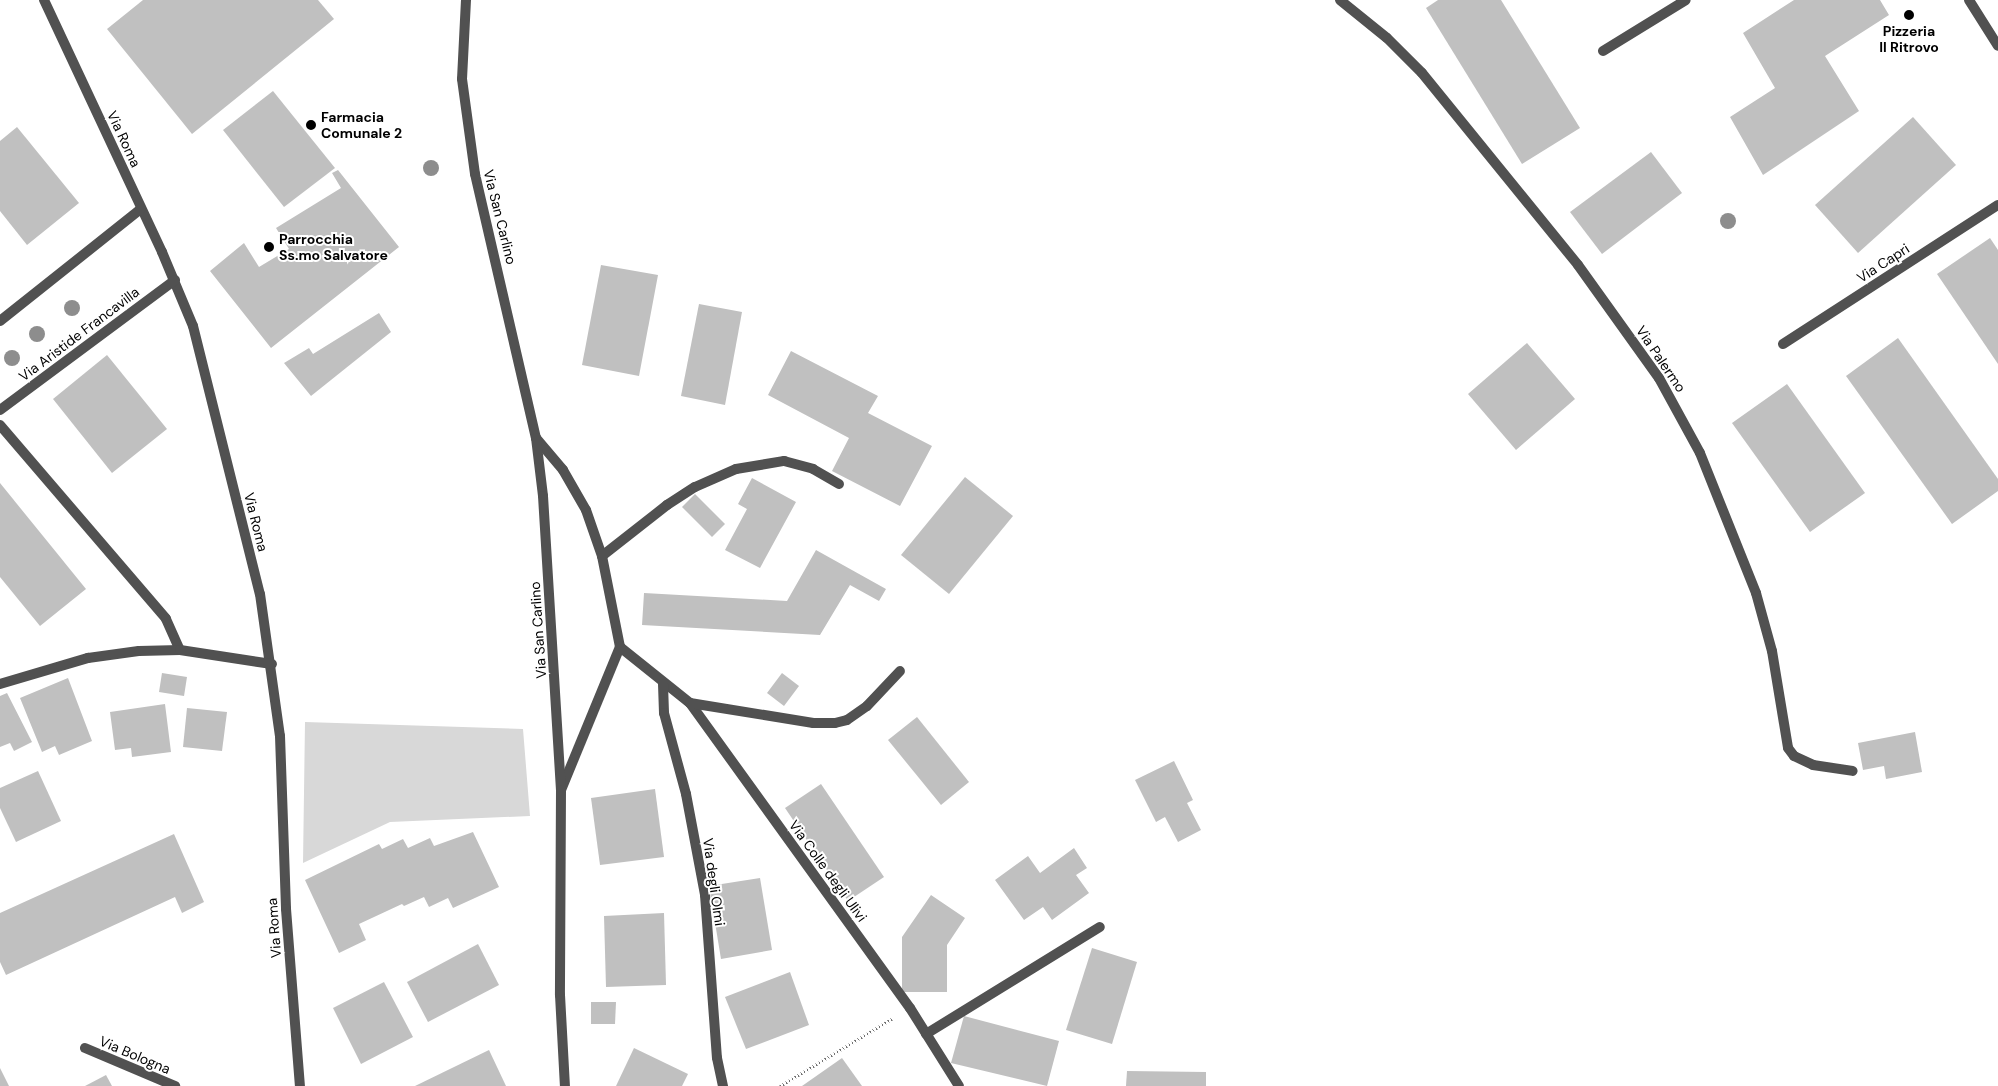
<!DOCTYPE html>
<style>
body{margin:0}
#map{position:relative;width:1998px;height:1086px;overflow:hidden;background:#fff;font-family:"DM Sans",sans-serif}
div>[style]{position:absolute}
.green>*{inset:0;background:#d8d8d8}
.building>*{inset:0;background:#c0c0c0}
.path>*{height:3px;margin-top:-1.5px;transform-origin:0;background:repeating-linear-gradient(90deg,#737373 0 1px,transparent 0 3.5px)}
.minor>*{height:10px;margin:-5px;padding:0 5px;transform-origin:5px;border-radius:5px;background:#515151}
.tertiary>*{height:10px;margin:-5px;padding:0 5px;transform-origin:5px;border-radius:5px;background:#515151}
.trees>*{width:16px;height:16px;margin:-8px;border-radius:50%;background:#8d8d8d}
.dots>*{width:14px;height:14px;translate:-50% -50%;box-sizing:border-box;border:2px solid #fff;border-radius:50%}
span{translate:-50% -50%;white-space:nowrap;text-align:center;line-height:1.15;-webkit-text-stroke:4px #fff;paint-order:stroke}
.poi-label{font-size:14px;color:#000;font-weight:700}
.left{translate:0 -50%;text-align:left}
.street-label{font-size:14px;color:#000}
</style>
<div id="map">
<div class="green">
<i style="clip-path:polygon(305px 722px,523px 729px,530px 816px,390px 822px,303px 863px)"></i>
</div>
<div class="building">
<i style="clip-path:polygon(143px 0,318px 0,334px 19px,192px 134px,107px 29px)"></i>
<i style="clip-path:polygon(1438px 0,1501px 0,1580px 128px,1522px 164px,1426px 8px)"></i>
<i style="clip-path:polygon(1794px 0,1880px 0,1889px 15px,1825px 56px,1859px 111px,1763px 175px,1730px 117px,1775px 88px,1743px 33px)"></i>
<i style="clip-path:polygon(273px 91px,335px 168px,284px 207px,223px 130px)"></i>
<i style="clip-path:polygon(1913px 117px,1956px 165px,1858px 253px,1815px 205px)"></i>
<i style="clip-path:polygon(17px 127px,79px 203px,27px 245px,0 211px,0 141px)"></i>
<i style="clip-path:polygon(1651px 152px,1682px 193px,1602px 254px,1570px 212px)"></i>
<i style="clip-path:polygon(338px 170px,399px 247px,271px 348px,210px 271px,244px 243px,259px 267px,289px 249px,276px 228px,341px 188px,332px 173px)"></i>
<i style="clip-path:polygon(1990px 238px,1998px 250px,1998px 364px,1937px 274px)"></i>
<i style="clip-path:polygon(601px 265px,658px 275px,639px 376px,582px 365px)"></i>
<i style="clip-path:polygon(699px 304px,742px 312px,725px 405px,681px 396px)"></i>
<i style="clip-path:polygon(379px 313px,391px 332px,311px 396px,284px 363px,309px 348px,313px 354px)"></i>
<i style="clip-path:polygon(1898px 338px,1998px 479px,1998px 491px,1952px 524px,1846px 376px)"></i>
<i style="clip-path:polygon(1527px 343px,1575px 399px,1516px 450px,1468px 394px)"></i>
<i style="clip-path:polygon(791px 351px,878px 396px,868px 413px,932px 446px,900px 506px,832px 471px,849px 438px,768px 395px)"></i>
<i style="clip-path:polygon(107px 355px,167px 429px,112px 473px,53px 399px)"></i>
<i style="clip-path:polygon(1787px 384px,1865px 493px,1810px 532px,1732px 423px)"></i>
<i style="clip-path:polygon(965px 477px,1013px 516px,949px 594px,901px 555px)"></i>
<i style="clip-path:polygon(752px 478px,796px 502px,760px 568px,725px 550px,747px 509px,738px 504px)"></i>
<i style="clip-path:polygon(0 483px,86px 589px,40px 626px,0 577px)"></i>
<i style="clip-path:polygon(695px 494px,725px 524px,712px 537px,682px 507px)"></i>
<i style="clip-path:polygon(816px 550px,886px 589px,879px 601px,850px 585px,820px 635px,642px 625px,644px 593px,787px 601px)"></i>
<i style="clip-path:polygon(162px 673px,187px 677px,184px 696px,159px 692px)"></i>
<i style="clip-path:polygon(782px 673px,799px 686px,784px 706px,767px 693px)"></i>
<i style="clip-path:polygon(68px 678px,92px 741px,59px 755px,55px 746px,42px 752px,20px 698px)"></i>
<i style="clip-path:polygon(7px 693px,32px 742px,14px 751px,10px 743px,0 747px,0 696px)"></i>
<i style="clip-path:polygon(165px 704px,171px 752px,132px 757px,131px 748px,115px 750px,110px 712px)"></i>
<i style="clip-path:polygon(187px 708px,227px 712px,222px 751px,183px 747px)"></i>
<i style="clip-path:polygon(917px 717px,969px 782px,941px 805px,888px 740px)"></i>
<i style="clip-path:polygon(1915px 732px,1922px 772px,1886px 779px,1884px 766px,1863px 770px,1858px 743px)"></i>
<i style="clip-path:polygon(1174px 761px,1193px 800px,1187px 803px,1201px 830px,1178px 842px,1165px 817px,1156px 822px,1135px 780px)"></i>
<i style="clip-path:polygon(38px 771px,61px 821px,16px 842px,0 808px,0 788px)"></i>
<i style="clip-path:polygon(821px 784px,884px 877px,848px 901px,785px 808px)"></i>
<i style="clip-path:polygon(655px 789px,664px 857px,600px 865px,591px 798px)"></i>
<i style="clip-path:polygon(473px 832px,499px 887px,453px 908px,448px 898px,429px 907px,424px 897px,404px 906px,402px 904px,359px 924px,366px 940px,339px 953px,305px 880px,379px 844px,382px 849px,403px 839px,408px 848px,430px 838px,434px 846px)"></i>
<i style="clip-path:polygon(174px 834px,204px 902px,182px 913px,175px 897px,6px 975px,0 962px,0 913px)"></i>
<i style="clip-path:polygon(1074px 848px,1087px 868px,1076px 875px,1089px 893px,1052px 920px,1043px 907px,1024px 920px,995px 880px,1028px 856px,1040px 873px)"></i>
<i style="clip-path:polygon(760px 878px,772px 950px,721px 959px,709px 886px)"></i>
<i style="clip-path:polygon(931px 895px,965px 918px,947px 945px,947px 992px,902px 992px,902px 937px)"></i>
<i style="clip-path:polygon(664px 913px,666px 985px,606px 987px,604px 916px)"></i>
<i style="clip-path:polygon(478px 944px,499px 985px,428px 1022px,407px 982px)"></i>
<i style="clip-path:polygon(1092px 948px,1137px 962px,1112px 1044px,1066px 1030px)"></i>
<i style="clip-path:polygon(790px 972px,809px 1025px,746px 1049px,725px 997px)"></i>
<i style="clip-path:polygon(384px 982px,413px 1037px,361px 1064px,333px 1008px)"></i>
<i style="clip-path:polygon(591px 1002px,616px 1002px,615px 1024px,591px 1024px)"></i>
<i style="clip-path:polygon(964px 1016px,1059px 1041px,1047px 1086px,951px 1063px)"></i>
<i style="clip-path:polygon(634px 1048px,688px 1074px,682px 1086px,616px 1086px)"></i>
<i style="clip-path:polygon(489px 1050px,506px 1086px,415px 1086px)"></i>
<i style="clip-path:polygon(842px 1058px,862px 1086px,802px 1086px)"></i>
<i style="clip-path:polygon(0 1068px,9px 1086px,0 1086px)"></i>
<i style="clip-path:polygon(1127px 1071px,1206px 1072px,1206px 1086px,1126px 1086px)"></i>
<i style="clip-path:polygon(106px 1075px,112px 1086px,85px 1086px)"></i>
</div>
<div class="path">
<i style="left:780px;top:1086px;width:132px;rotate:-31deg"></i>
</div>
<div class="minor">
<i style="left:44px;top:0;width:278px;rotate:64.9deg"></i>
<i style="left:162px;top:252px;width:80px;rotate:67.3deg"></i>
<i style="left:193px;top:326px;width:276px;rotate:76deg"></i>
<i style="left:260px;top:594px;width:143px;rotate:82deg"></i>
<i style="left:280px;top:736px;width:173px;rotate:88deg"></i>
<i style="left:286px;top:909px;width:178px;rotate:85.5deg"></i>
<i style="left:1340px;top:0;width:60px;rotate:39deg"></i>
<i style="left:1387px;top:38px;width:49px;rotate:45deg"></i>
<i style="left:1422px;top:73px;width:247px;rotate:50.9deg"></i>
<i style="left:1578px;top:265px;width:139px;rotate:54.4deg"></i>
<i style="left:1659px;top:378px;width:85px;rotate:61.3deg"></i>
<i style="left:1700px;top:453px;width:151px;rotate:68.2deg"></i>
<i style="left:1756px;top:593px;width:60px;rotate:74.6deg"></i>
<i style="left:1772px;top:651px;width:98px;rotate:80.6deg"></i>
<i style="left:1788px;top:748px;width:10px;rotate:53deg"></i>
<i style="left:1794px;top:756px;width:21px;rotate:25deg"></i>
<i style="left:1813px;top:765px;width:40px;rotate:8.5deg"></i>
<i style="left:1969px;top:0;width:54px;rotate:57.8deg"></i>
<i style="left:1603px;top:51px;width:97px;rotate:-31.6deg"></i>
<i style="left:0;top:321px;width:180px;rotate:-38.5deg"></i>
<i style="left:1783px;top:344px;width:256px;rotate:-32.9deg"></i>
<i style="left:0;top:410px;width:218px;rotate:-36.6deg"></i>
<i style="left:0;top:425px;width:255px;rotate:49.4deg"></i>
<i style="left:166px;top:619px;width:34px;rotate:66deg"></i>
<i style="left:536px;top:438px;width:42px;rotate:49.8deg"></i>
<i style="left:563px;top:470px;width:46px;rotate:60.1deg"></i>
<i style="left:586px;top:510px;width:49px;rotate:70.8deg"></i>
<i style="left:602px;top:556px;width:93px;rotate:78.8deg"></i>
<i style="left:620px;top:647px;width:90px;rotate:38.7deg"></i>
<i style="left:690px;top:703px;width:376px;rotate:54.2deg"></i>
<i style="left:910px;top:1008px;width:92px;rotate:57.9deg"></i>
<i style="left:602px;top:556px;width:83px;rotate:-38.1deg"></i>
<i style="left:667px;top:505px;width:33px;rotate:-33deg"></i>
<i style="left:695px;top:487px;width:45px;rotate:-23.7deg"></i>
<i style="left:736px;top:469px;width:49px;rotate:-9.5deg"></i>
<i style="left:784px;top:461px;width:30px;rotate:15deg"></i>
<i style="left:813px;top:469px;width:30px;rotate:30deg"></i>
<i style="left:0;top:684px;width:92px;rotate:-16.5deg"></i>
<i style="left:88px;top:658px;width:51px;rotate:-7.8deg"></i>
<i style="left:139px;top:651px;width:41px;rotate:-1.4deg"></i>
<i style="left:180px;top:650px;width:93px;rotate:8.7deg"></i>
<i style="left:663px;top:684px;width:29px;rotate:88deg"></i>
<i style="left:664px;top:713px;width:84px;rotate:74.8deg"></i>
<i style="left:686px;top:794px;width:103px;rotate:79.3deg"></i>
<i style="left:705px;top:895px;width:163px;rotate:85.8deg"></i>
<i style="left:717px;top:1058px;width:29px;rotate:78deg"></i>
<i style="left:690px;top:703px;width:125px;rotate:9.2deg"></i>
<i style="left:813px;top:723px;width:22px"></i>
<i style="left:835px;top:723px;width:12px;rotate:-14deg"></i>
<i style="left:847px;top:720px;width:24px;rotate:-35deg"></i>
<i style="left:867px;top:706px;width:48px;rotate:-46.7deg"></i>
<i style="left:561px;top:790px;width:155px;rotate:-67.6deg"></i>
<i style="left:926px;top:1034px;width:204px;rotate:-31.6deg"></i>
<i style="left:85px;top:1048px;width:98px;rotate:22.9deg"></i>
</div>
<div class="tertiary">
<i style="left:466px;top:0;width:79px;rotate:92.9deg"></i>
<i style="left:462px;top:79px;width:96px;rotate:82.2deg"></i>
<i style="left:475px;top:174px;width:271px;rotate:77deg"></i>
<i style="left:536px;top:438px;width:58px;rotate:83.1deg"></i>
<i style="left:543px;top:496px;width:295px;rotate:86.5deg"></i>
<i style="left:561px;top:790px;width:205px;rotate:90.3deg"></i>
<i style="left:560px;top:995px;width:91px;rotate:86.9deg"></i>
</div>
<div class="trees">
<i style="left:431px;top:168px"></i>
<i style="left:1728px;top:221px"></i>
<i style="left:72px;top:308px"></i>
<i style="left:37px;top:334px"></i>
<i style="left:12px;top:358px"></i>
</div>
<div class="dots">
<i style="left:1909px;top:15px;background:#000"></i>
<i style="left:311px;top:125px;background:#000"></i>
<i style="left:269px;top:247px;background:#000"></i>
</div>
<div class="poi-label">
<span style="left:1909px;top:39px">Pizzeria<br>Il Ritrovo</span>
<span class="left" style="left:321px;top:125px">Farmacia<br>Comunale 2</span>
<span class="left" style="left:279px;top:247px">Parrocchia<br>Ss.mo Salvatore</span>
</div>
<div class="street-label">
<span style="left:124px;top:139px;rotate:65deg">Via Roma</span>
<span style="left:500px;top:217px;rotate:76deg">Via San Carlino</span>
<span style="left:1883px;top:263px;rotate:-33deg">Via Capri</span>
<span style="left:79px;top:334px;rotate:-37deg">Via Aristide Francavilla</span>
<span style="left:1661px;top:359px;rotate:56deg">Via Palermo</span>
<span style="left:256px;top:522px;rotate:76deg">Via Roma</span>
<span style="left:538px;top:630px;rotate:-94deg">Via San Carlino</span>
<span style="left:828px;top:871px;rotate:54deg">Via Colle degli Ulivi</span>
<span style="left:714px;top:882px;rotate:82deg">Via degli Olmi</span>
<span style="left:274px;top:928px;rotate:-94deg">Via Roma</span>
<span style="left:135px;top:1055px;rotate:23deg">Via Bologna</span>
</div>
</div>
